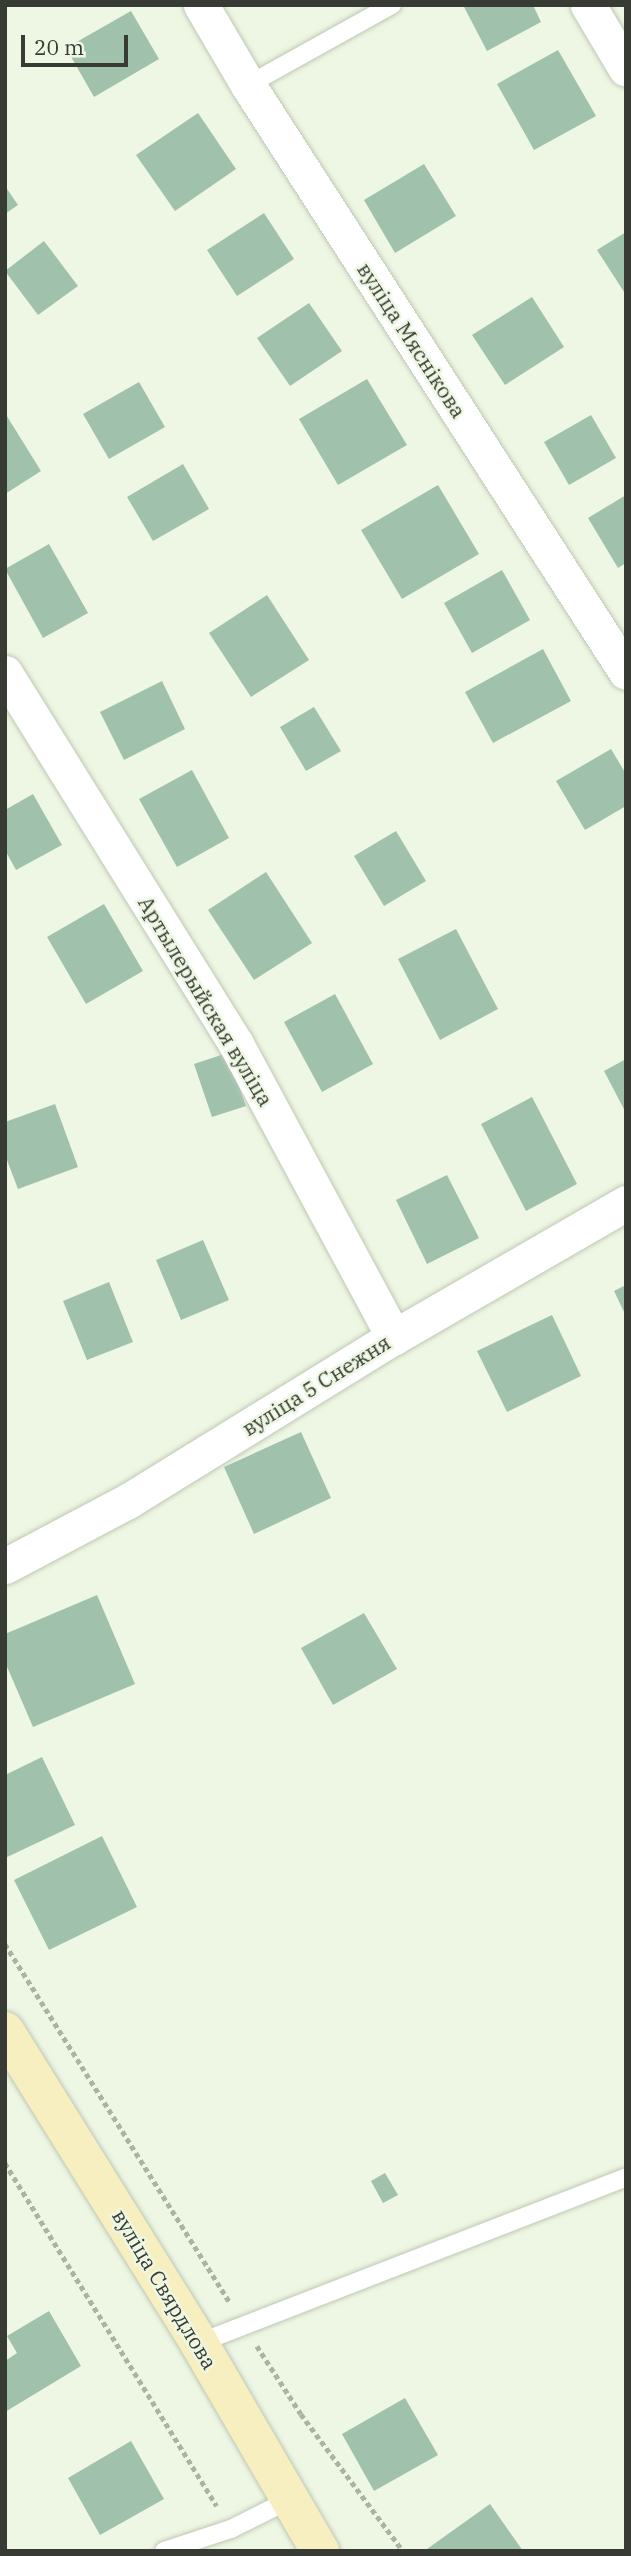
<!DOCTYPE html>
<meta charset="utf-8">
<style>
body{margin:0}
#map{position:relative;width:631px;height:2556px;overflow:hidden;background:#edf7e3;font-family:"IBM Plex Serif",serif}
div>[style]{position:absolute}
.building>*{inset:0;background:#a0c2ad}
.path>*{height:4.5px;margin-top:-2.25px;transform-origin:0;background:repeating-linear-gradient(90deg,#acb3a4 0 5px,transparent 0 8.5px)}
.roads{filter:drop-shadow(0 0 2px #bec8b4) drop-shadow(0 0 2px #bec8b4)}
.lane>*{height:18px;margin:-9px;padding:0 9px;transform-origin:9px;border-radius:9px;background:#fff}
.street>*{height:35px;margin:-17.5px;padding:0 17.5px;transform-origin:17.5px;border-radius:17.5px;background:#fff}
.secondary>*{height:38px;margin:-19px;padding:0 19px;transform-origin:19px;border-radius:19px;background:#f8efc1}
span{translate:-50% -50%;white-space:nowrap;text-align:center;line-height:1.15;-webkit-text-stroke:5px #edf7e3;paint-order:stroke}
.street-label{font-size:21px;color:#373b33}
.frame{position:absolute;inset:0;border:7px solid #373b33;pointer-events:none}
.scale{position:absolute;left:21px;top:35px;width:107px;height:32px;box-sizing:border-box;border:4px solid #373b33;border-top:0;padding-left:9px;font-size:21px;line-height:24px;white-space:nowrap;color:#373b33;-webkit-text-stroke:5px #edf7e3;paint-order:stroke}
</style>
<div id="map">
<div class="building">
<i style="clip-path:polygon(463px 5px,533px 5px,541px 22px,487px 51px)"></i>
<i style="clip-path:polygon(131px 11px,159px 59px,94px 97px,66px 48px)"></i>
<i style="clip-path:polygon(558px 50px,596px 116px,534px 150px,497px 84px)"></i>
<i style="clip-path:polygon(198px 113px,236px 169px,175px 211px,136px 155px)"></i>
<i style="clip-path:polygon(424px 164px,456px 216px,395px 253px,364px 200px)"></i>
<i style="clip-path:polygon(5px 186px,18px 205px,5px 214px)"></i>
<i style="clip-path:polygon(264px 213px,294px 259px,237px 296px,207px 250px)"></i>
<i style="clip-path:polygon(626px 232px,626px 295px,597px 250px)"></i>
<i style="clip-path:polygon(44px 241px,78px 286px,38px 315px,5px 271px)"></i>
<i style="clip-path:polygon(532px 297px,564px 347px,505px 385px,472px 335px)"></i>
<i style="clip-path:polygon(309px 303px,342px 351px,290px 386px,257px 338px)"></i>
<i style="clip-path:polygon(367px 379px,407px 445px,338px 485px,299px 419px)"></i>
<i style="clip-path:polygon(139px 382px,165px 427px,109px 459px,83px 414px)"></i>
<i style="clip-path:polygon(5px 413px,41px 471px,5px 494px)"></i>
<i style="clip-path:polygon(591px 415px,616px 458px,569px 485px,544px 442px)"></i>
<i style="clip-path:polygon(183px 464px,209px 509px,153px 541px,127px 497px)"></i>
<i style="clip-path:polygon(438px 485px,479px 554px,402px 599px,361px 530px)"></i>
<i style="clip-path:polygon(626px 495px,626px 563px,618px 568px,588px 518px)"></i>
<i style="clip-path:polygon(49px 544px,88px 613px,43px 638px,5px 569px)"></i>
<i style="clip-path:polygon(502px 570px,530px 620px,472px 653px,444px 603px)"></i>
<i style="clip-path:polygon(267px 595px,309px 660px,251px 697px,209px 633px)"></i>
<i style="clip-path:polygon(543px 649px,571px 701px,493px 743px,465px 692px)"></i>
<i style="clip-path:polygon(162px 681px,185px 729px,124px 760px,100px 712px)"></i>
<i style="clip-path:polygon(314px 707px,341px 751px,306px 771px,280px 727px)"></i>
<i style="clip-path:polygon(611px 749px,626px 774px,626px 806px,585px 830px,556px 781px)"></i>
<i style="clip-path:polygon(192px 770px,229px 838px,177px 867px,139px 799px)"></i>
<i style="clip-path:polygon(33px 794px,62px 845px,16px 870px,5px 850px,5px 810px)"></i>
<i style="clip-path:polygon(396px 831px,426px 881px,384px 906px,354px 856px)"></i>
<i style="clip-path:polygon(266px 872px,312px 943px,254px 980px,208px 910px)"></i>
<i style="clip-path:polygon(104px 904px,143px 971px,86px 1004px,47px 937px)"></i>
<i style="clip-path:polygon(456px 929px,498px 1009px,440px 1040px,398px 959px)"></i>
<i style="clip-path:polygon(335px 994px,373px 1064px,322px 1092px,284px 1022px)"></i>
<i style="clip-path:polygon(227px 1053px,246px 1106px,212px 1117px,194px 1064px)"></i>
<i style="clip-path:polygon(626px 1059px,626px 1113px,604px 1071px)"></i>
<i style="clip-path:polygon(532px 1097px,577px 1184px,526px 1211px,481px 1124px)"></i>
<i style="clip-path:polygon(55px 1104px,78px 1167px,18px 1189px,5px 1155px,5px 1122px)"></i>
<i style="clip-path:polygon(447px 1175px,479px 1238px,427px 1264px,396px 1200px)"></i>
<i style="clip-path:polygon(203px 1240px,229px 1300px,181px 1320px,156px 1260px)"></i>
<i style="clip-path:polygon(109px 1282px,133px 1342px,87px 1360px,63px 1301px)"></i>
<i style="clip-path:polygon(626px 1285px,626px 1316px,614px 1291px)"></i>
<i style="clip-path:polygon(552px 1315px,581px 1376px,507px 1412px,477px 1351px)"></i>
<i style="clip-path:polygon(301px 1432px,331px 1498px,254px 1534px,224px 1467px)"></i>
<i style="clip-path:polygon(97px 1595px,135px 1684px,33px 1727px,5px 1662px,5px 1634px)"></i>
<i style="clip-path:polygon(364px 1613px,397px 1669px,333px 1705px,301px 1648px)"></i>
<i style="clip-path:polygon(42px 1757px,75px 1825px,5px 1858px,5px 1775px)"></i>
<i style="clip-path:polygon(102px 1836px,137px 1907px,49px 1950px,14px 1880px)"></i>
<i style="clip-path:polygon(385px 2173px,398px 2195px,383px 2203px,371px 2181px)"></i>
<i style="clip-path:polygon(49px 2311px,81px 2366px,5px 2412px,5px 2361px,17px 2353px,7px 2336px)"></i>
<i style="clip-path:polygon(405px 2398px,438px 2455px,374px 2491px,342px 2434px)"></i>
<i style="clip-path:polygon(131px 2441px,164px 2499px,100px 2535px,68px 2478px)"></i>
<i style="clip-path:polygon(490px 2504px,523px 2551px,429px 2551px,427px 2549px)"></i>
</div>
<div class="path">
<i style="left:5px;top:1944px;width:424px;rotate:57.9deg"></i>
<i style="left:5px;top:2163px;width:403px;rotate:58.3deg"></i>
<i style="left:257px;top:2346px;width:81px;rotate:57.1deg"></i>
<i style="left:301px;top:2414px;width:171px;rotate:53.3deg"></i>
</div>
<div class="roads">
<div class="lane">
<i style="left:248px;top:85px;width:165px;rotate:-29.1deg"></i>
<i style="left:199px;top:2343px;width:458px;rotate:-21.2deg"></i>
<i style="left:164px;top:2551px;width:71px;rotate:-18.2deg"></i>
<i style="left:231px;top:2529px;width:65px;rotate:-26.6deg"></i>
</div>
<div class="street">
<i style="left:201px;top:5px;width:93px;rotate:59.6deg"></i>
<i style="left:248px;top:85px;width:698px;rotate:57.22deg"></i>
<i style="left:588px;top:5px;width:74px;rotate:59.3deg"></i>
<i style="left:5px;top:673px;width:437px;rotate:58.1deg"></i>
<i style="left:236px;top:1044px;width:333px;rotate:61.7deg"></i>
<i style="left:5px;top:1566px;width:139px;rotate:-27.9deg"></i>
<i style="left:128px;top:1501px;width:312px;rotate:-31.7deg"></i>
<i style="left:394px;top:1337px;width:268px;rotate:-30deg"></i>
</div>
<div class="secondary">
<i style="left:5px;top:2031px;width:367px;rotate:58.1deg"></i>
<i style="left:199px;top:2343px;width:241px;rotate:59.8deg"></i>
</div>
</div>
<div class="street-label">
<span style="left:412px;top:340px;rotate:57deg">вуліца Мяснікова</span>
<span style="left:206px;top:1001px;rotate:59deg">Артылерыйская вуліца</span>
<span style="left:316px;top:1385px;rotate:-32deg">вуліца 5 Снежня</span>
<span style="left:165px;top:2289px;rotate:59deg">вуліца Свярдлова</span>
</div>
<div class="frame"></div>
<div class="scale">20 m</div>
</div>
